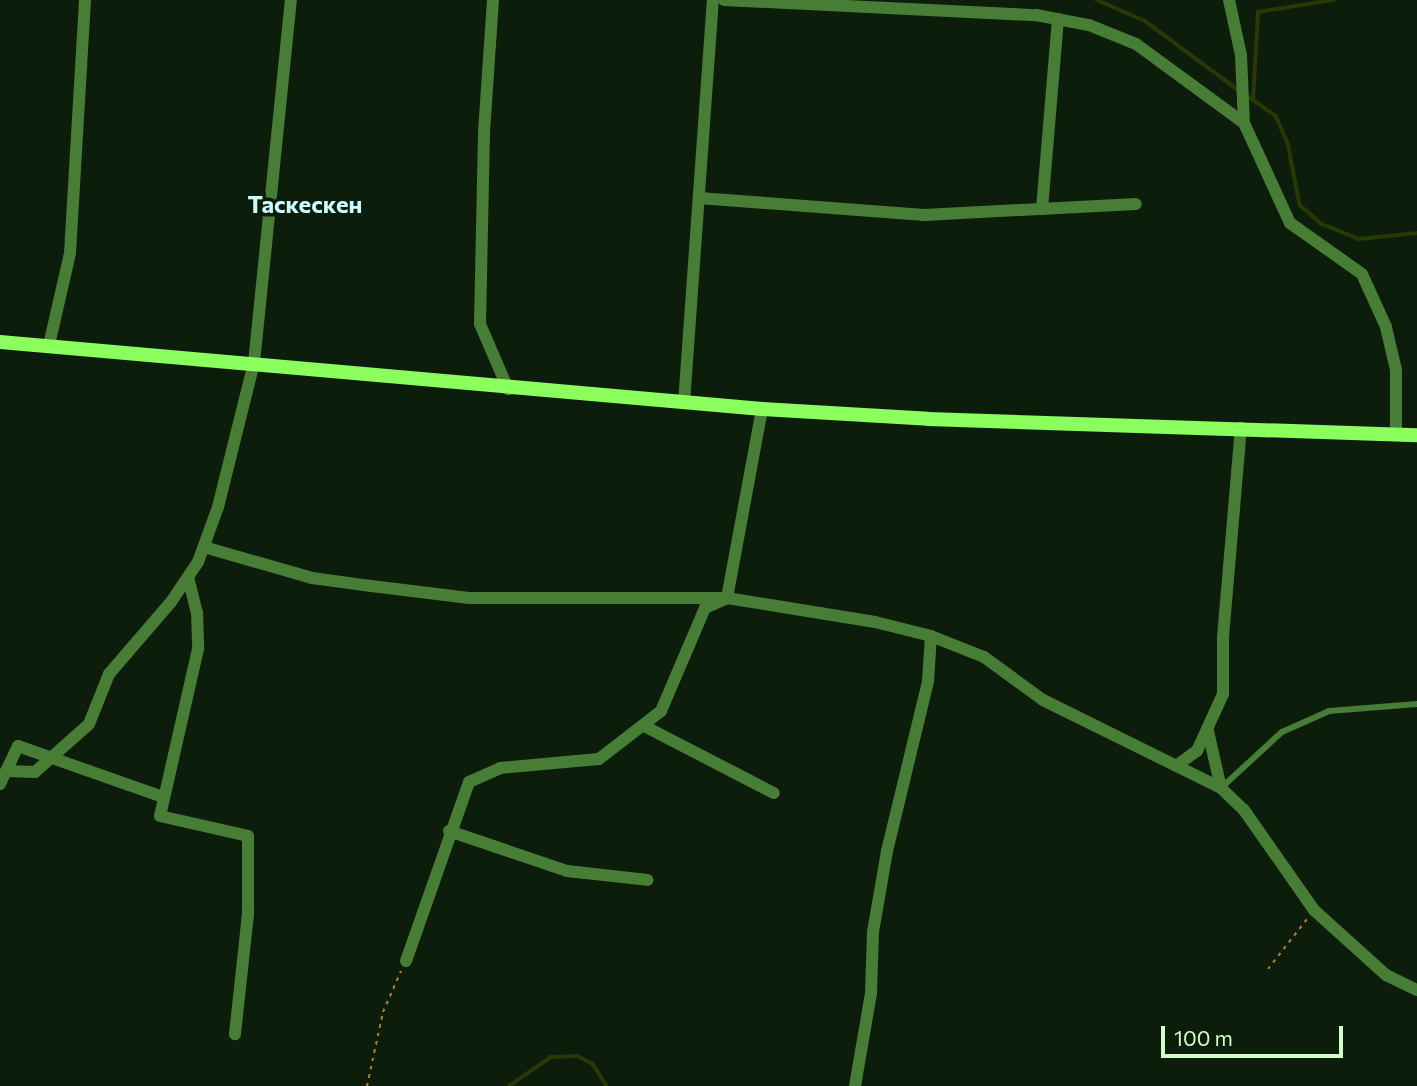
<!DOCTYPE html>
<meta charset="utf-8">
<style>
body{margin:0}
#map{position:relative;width:1417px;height:1086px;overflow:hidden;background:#0d1d0b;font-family:Commissioner,sans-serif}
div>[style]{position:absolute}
.stream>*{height:3.5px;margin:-1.75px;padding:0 1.75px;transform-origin:1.75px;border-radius:1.75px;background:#283907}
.path>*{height:2px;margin-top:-1px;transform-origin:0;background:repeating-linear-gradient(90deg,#b0802a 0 3.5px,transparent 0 8.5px)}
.lane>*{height:6px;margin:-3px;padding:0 3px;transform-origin:3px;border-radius:3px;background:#477d35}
.street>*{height:12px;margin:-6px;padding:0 6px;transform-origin:6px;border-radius:6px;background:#477d35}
.secondary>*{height:14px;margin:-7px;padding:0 7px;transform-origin:7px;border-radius:7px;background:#8aff5e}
span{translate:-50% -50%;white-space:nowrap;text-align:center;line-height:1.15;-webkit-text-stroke:7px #0d1d0b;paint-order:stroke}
.quarter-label{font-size:24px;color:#c9fbff;font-weight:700}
.scale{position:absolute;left:1161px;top:1026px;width:182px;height:32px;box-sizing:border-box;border:4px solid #d1ffc7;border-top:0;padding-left:9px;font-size:21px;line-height:24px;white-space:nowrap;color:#d1ffc7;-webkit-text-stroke:5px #0d1d0b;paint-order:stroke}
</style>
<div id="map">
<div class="stream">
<i style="left:1097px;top:0;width:52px;rotate:23.6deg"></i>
<i style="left:1145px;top:21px;width:118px;rotate:36.4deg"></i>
<i style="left:1246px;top:95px;width:37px;rotate:35deg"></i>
<i style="left:1276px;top:116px;width:30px;rotate:66deg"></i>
<i style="left:1288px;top:143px;width:63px;rotate:79deg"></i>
<i style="left:1300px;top:205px;width:29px;rotate:41deg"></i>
<i style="left:1322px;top:224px;width:40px;rotate:22deg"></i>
<i style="left:1359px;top:239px;width:58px;rotate:-5.9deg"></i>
<i style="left:1253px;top:100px;width:88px;rotate:-86.7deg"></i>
<i style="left:1258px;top:12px;width:76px;rotate:-9.1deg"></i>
<i style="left:509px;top:1086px;width:51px;rotate:-34.6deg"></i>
<i style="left:551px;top:1057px;width:27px;rotate:-2deg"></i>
<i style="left:578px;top:1056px;width:17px;rotate:28deg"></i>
<i style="left:593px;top:1064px;width:26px;rotate:58deg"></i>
</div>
<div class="path">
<i style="left:1268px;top:969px;width:63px;rotate:-52deg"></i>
<i style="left:367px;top:1086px;width:76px;rotate:-77.8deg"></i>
<i style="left:383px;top:1012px;width:45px;rotate:-66.3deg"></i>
</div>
<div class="lane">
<i style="left:1221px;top:788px;width:83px;rotate:-42.6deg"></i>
<i style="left:1282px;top:732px;width:51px;rotate:-24.1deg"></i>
<i style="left:1329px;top:711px;width:88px;rotate:-4.5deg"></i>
</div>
<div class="street">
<i style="left:493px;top:0;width:133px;rotate:93.9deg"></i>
<i style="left:484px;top:133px;width:191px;rotate:91.2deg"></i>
<i style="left:480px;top:324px;width:71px;rotate:66.7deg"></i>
<i style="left:724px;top:0;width:312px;rotate:2.8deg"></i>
<i style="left:1036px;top:15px;width:54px;rotate:10.7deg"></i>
<i style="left:1089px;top:25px;width:51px;rotate:22deg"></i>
<i style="left:1136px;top:44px;width:134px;rotate:36.2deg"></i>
<i style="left:1229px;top:0;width:56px;rotate:77.7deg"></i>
<i style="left:1241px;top:55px;width:68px;rotate:87.5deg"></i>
<i style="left:1244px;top:123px;width:110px;rotate:65.3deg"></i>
<i style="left:1290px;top:223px;width:88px;rotate:35.3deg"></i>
<i style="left:1362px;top:274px;width:58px;rotate:65.6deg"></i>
<i style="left:1386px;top:327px;width:44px;rotate:76.9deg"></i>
<i style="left:1396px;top:370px;width:64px;rotate:90deg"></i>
<i style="left:699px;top:198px;width:226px;rotate:4.3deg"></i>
<i style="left:924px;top:215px;width:212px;rotate:-3deg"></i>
<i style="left:1042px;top:209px;width:191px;rotate:-85.2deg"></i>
<i style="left:49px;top:345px;width:94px;rotate:-77.1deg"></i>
<i style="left:70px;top:253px;width:253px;rotate:-86.6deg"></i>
<i style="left:684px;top:403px;width:404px;rotate:-85.9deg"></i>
<i style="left:204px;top:547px;width:112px;rotate:16deg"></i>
<i style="left:312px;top:578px;width:51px;rotate:7.8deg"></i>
<i style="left:363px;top:585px;width:107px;rotate:7deg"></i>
<i style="left:469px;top:598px;width:258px"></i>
<i style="left:727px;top:598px;width:150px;rotate:9.2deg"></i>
<i style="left:875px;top:622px;width:58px;rotate:14deg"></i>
<i style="left:931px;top:636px;width:57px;rotate:21.6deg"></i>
<i style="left:984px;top:657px;width:73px;rotate:36.1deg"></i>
<i style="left:1043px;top:700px;width:199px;rotate:26.3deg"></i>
<i style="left:1221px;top:788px;width:32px;rotate:44deg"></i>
<i style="left:1244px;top:810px;width:122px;rotate:55deg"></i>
<i style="left:1314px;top:910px;width:97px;rotate:42.1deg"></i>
<i style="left:1386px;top:975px;width:34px;rotate:26deg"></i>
<i style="left:188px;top:577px;width:36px;rotate:76deg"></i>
<i style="left:197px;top:612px;width:37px;rotate:88deg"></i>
<i style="left:198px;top:649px;width:171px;rotate:102.8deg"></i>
<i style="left:160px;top:816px;width:90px;rotate:12.8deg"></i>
<i style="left:248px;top:836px;width:78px;rotate:90deg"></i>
<i style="left:248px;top:914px;width:121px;rotate:96.2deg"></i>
<i style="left:644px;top:726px;width:146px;rotate:27.3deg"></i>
<i style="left:1208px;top:731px;width:58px;rotate:77.2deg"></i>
<i style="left:1176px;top:766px;width:26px;rotate:-36deg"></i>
<i style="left:1197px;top:751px;width:63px;rotate:-65.5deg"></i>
<i style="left:1223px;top:694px;width:57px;rotate:-90deg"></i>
<i style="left:1223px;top:637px;width:210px;rotate:-85.1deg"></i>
<i style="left:6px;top:771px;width:29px;rotate:2deg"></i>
<i style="left:35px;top:772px;width:72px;rotate:-41.6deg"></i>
<i style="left:89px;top:724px;width:54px;rotate:-68.2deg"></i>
<i style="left:109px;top:674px;width:95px;rotate:-49.3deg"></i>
<i style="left:171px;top:602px;width:48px;rotate:-56deg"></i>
<i style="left:198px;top:562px;width:59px;rotate:-70deg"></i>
<i style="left:218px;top:507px;width:148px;rotate:-76deg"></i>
<i style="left:254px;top:363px;width:365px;rotate:-84.2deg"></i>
<i style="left:0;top:784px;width:42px;rotate:-64.7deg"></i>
<i style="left:18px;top:746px;width:154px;rotate:19.4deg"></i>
<i style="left:449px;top:831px;width:125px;rotate:18.7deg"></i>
<i style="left:567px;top:871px;width:81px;rotate:6.3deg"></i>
<i style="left:406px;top:961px;width:190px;rotate:-70.6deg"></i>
<i style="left:469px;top:782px;width:34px;rotate:-24deg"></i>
<i style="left:500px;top:768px;width:99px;rotate:-5.2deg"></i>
<i style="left:599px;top:759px;width:78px;rotate:-37.7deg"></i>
<i style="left:661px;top:711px;width:112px;rotate:-66.9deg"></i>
<i style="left:705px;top:608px;width:24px;rotate:-24deg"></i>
<i style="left:727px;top:598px;width:192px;rotate:-79.5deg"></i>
<i style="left:855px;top:1086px;width:94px;rotate:-80.2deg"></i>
<i style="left:871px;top:993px;width:61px;rotate:-88.1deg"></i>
<i style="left:873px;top:932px;width:82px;rotate:-80.2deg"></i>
<i style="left:887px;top:851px;width:175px;rotate:-76.4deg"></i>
<i style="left:928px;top:681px;width:45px;rotate:-86.2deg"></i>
</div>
<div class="secondary">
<i style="left:0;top:342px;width:765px;rotate:5.02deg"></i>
<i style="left:762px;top:409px;width:166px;rotate:3.4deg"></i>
<i style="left:928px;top:419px;width:489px;rotate:1.9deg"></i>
</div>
<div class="quarter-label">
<span style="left:305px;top:204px">Таскескен</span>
</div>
<div class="scale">100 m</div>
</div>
